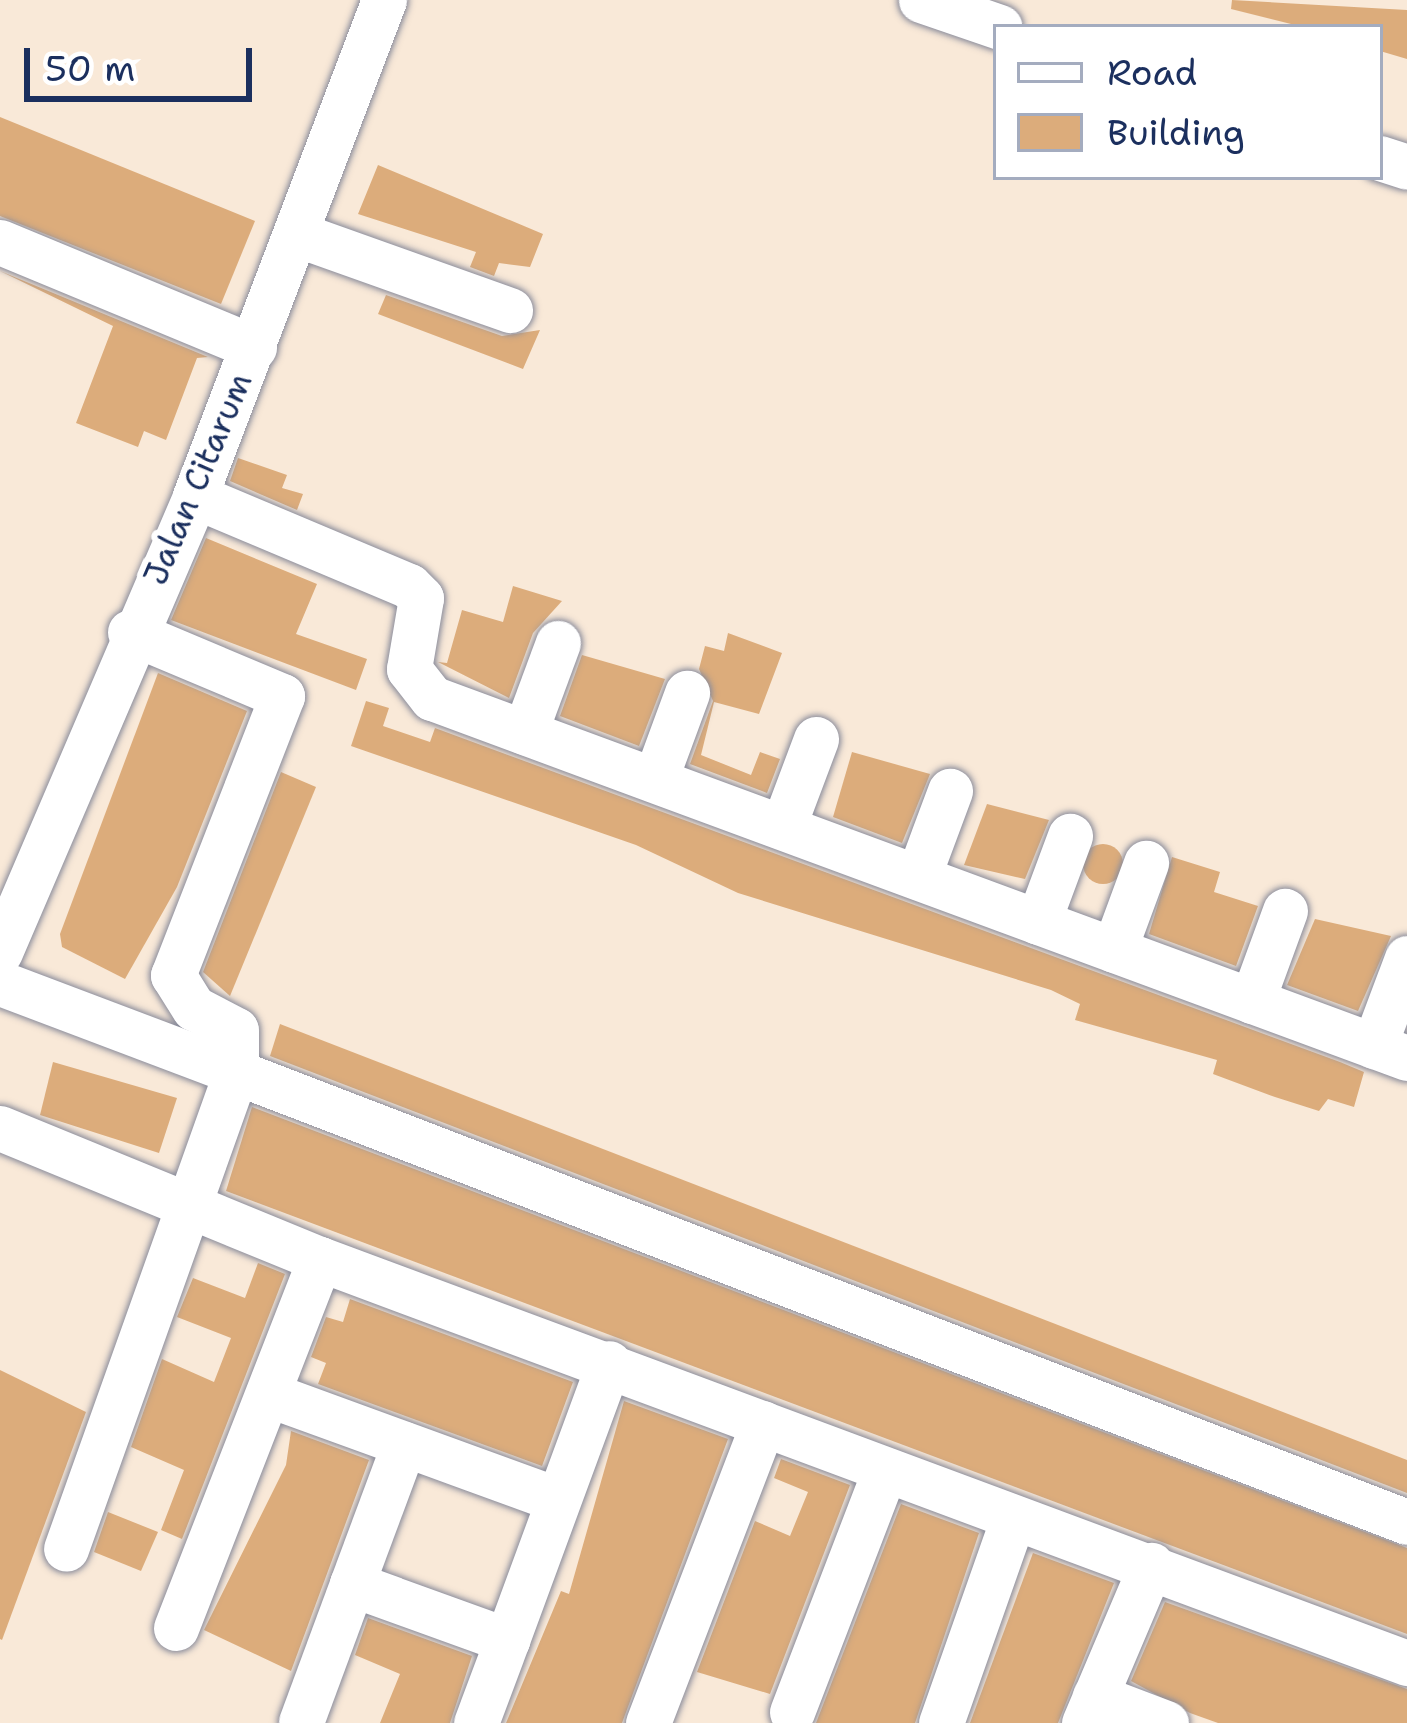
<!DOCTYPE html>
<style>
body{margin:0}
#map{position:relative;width:1407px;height:1723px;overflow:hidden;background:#f9e9d8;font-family:"Shantell Sans",sans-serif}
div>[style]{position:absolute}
.building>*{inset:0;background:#dcac7b}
.round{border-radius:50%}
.roads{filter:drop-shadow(0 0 3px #8a8c9b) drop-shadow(0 0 3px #8a8c9b)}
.minor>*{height:45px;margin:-22.5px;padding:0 22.5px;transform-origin:22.5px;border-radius:22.5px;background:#fff}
span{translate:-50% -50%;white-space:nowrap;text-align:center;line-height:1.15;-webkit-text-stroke:12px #fff;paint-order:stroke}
.street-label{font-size:33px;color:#1b2f5e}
.legend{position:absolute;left:993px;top:24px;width:390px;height:156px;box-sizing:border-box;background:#fff;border:3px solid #a4acbf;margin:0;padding:15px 21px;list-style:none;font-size:36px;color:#1b2f5e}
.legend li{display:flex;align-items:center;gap:24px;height:60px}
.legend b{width:60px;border:3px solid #a4acbf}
.scale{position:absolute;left:24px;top:48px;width:228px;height:54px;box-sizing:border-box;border:6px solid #1b2f5e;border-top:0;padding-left:15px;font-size:36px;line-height:42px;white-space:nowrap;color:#1b2f5e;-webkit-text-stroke:9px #fff;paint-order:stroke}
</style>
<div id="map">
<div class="building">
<i style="clip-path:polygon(1232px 0,1407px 10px,1407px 59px,1380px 51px,1380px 27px,1303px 27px,1231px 9px)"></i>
<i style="clip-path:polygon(0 117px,255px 221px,221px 304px,0 216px)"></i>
<i style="clip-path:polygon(378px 165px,543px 234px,530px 267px,499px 263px,494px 276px,470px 267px,476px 252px,358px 214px)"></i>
<i style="clip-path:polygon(0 271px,208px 357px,197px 358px,166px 440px,144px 431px,138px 447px,76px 423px,113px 326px)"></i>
<i style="clip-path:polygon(386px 295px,502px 336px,540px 330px,523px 369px,378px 314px)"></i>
<i style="clip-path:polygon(238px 458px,287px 475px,282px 488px,303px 494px,297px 510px,230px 481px)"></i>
<i style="clip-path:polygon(206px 538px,317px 584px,296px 634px,367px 659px,356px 690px,171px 620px)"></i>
<i style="clip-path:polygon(513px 586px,562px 601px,533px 633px,509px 698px,438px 662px,447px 663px,462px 610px,503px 622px)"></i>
<i style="clip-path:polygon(728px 633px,782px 653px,759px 714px,714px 702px,701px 755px,751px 775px,760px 752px,780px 759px,767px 793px,690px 764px,713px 701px,699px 669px,705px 646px,724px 651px)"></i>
<i style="clip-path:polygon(582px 655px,665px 679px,639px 746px,560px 716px)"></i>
<i style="clip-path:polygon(158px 673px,247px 711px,177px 887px,125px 979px,62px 947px,60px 934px)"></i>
<i style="clip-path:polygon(366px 701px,389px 708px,383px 726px,430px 742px,435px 728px,1340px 1062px,1364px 1072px,1354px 1107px,1328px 1099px,1319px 1111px,1275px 1097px,1213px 1074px,1217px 1060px,1075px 1020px,1080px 1004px,1051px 990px,738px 893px,636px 845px,351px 746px)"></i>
<i style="clip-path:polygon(852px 752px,930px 774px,902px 843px,833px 817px)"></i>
<i style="clip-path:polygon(281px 772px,316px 787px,230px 996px,203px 972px)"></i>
<i style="clip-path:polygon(987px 804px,1049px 820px,1025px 879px,964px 865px)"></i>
<i class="round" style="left:1083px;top:844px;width:40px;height:40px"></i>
<i style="clip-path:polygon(1172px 857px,1220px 872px,1214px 892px,1258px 906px,1236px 966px,1149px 934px)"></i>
<i style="clip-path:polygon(1315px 919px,1391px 936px,1358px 1011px,1287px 985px)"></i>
<i style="clip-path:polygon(280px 1024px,1407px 1460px,1407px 1493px,270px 1056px)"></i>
<i style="clip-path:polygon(53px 1062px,177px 1098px,159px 1153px,40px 1115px)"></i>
<i style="clip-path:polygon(252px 1107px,1407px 1548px,1407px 1634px,226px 1191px)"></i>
<i style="clip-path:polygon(258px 1263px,285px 1274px,182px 1539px,161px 1530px,184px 1470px,131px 1447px,162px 1359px,214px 1382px,231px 1338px,177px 1317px,193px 1278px,245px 1298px)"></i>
<i style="clip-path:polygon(350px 1299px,573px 1382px,542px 1466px,318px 1384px,326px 1363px,311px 1357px,326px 1317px,343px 1322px)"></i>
<i style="clip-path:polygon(0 1370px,86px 1412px,2px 1640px,0 1639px)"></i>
<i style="clip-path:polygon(624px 1401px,728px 1439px,622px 1723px,506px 1723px,561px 1591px,569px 1594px)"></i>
<i style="clip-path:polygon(291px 1431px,369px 1460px,291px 1671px,204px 1630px,286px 1465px)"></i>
<i style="clip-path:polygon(781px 1459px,850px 1485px,770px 1694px,697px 1672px,755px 1521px,790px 1536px,808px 1492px,774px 1478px)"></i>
<i style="clip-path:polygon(901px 1504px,979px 1533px,915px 1723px,816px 1723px)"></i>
<i style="clip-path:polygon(108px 1512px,158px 1532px,141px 1571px,94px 1552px)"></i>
<i style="clip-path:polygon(1033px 1553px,1114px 1583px,1058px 1723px,970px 1723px)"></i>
<i style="clip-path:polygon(1165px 1602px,1407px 1689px,1407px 1723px,1218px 1723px,1190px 1713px,1131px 1681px)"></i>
<i style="clip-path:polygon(368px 1618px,472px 1656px,450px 1723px,380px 1723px,400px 1674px,355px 1655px)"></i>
</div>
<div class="roads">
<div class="minor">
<i style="left:921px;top:0;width:83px;rotate:18.9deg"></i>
<i style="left:1380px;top:158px;width:28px;rotate:18deg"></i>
<i style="left:299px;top:235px;width:224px;rotate:19.6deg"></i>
<i style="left:0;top:242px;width:275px;rotate:22.5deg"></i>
<i style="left:195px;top:496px;width:232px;rotate:22.8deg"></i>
<i style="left:409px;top:586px;width:17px;rotate:45deg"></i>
<i style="left:421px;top:598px;width:72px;rotate:99.6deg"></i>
<i style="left:409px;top:669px;width:37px;rotate:52deg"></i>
<i style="left:432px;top:698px;width:1039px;rotate:20.27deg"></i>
<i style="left:130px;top:632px;width:165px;rotate:22.8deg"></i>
<i style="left:282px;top:696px;width:300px;rotate:111.3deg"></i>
<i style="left:173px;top:975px;width:39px;rotate:58deg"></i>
<i style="left:194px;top:1008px;width:47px;rotate:27.6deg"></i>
<i style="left:236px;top:1030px;width:42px;rotate:90deg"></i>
<i style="left:236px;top:1072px;width:1254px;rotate:21.02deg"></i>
<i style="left:525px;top:732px;width:95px;rotate:-69.7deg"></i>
<i style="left:655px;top:780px;width:93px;rotate:-69.8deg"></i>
<i style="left:783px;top:827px;width:94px;rotate:-69.4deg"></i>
<i style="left:918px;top:877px;width:92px;rotate:-69.6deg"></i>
<i style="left:1038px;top:922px;width:92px;rotate:-69.6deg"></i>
<i style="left:1114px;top:950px;width:93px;rotate:-69.8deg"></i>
<i style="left:0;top:952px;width:496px;rotate:-66.8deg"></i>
<i style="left:195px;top:496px;width:531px;rotate:-69.14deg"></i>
<i style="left:0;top:983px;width:252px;rotate:20.7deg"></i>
<i style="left:236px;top:1072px;width:506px;rotate:109.62deg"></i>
<i style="left:1252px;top:1001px;width:96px;rotate:-69.9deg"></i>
<i style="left:1374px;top:1046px;width:94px;rotate:-69.4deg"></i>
<i style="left:0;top:1128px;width:346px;rotate:22.3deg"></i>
<i style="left:320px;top:1259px;width:1160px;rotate:20.39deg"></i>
<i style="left:273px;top:1396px;width:303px;rotate:20deg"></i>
<i style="left:404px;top:1444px;width:149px;rotate:110.4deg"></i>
<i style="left:352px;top:1584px;width:165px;rotate:19.9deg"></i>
<i style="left:507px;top:1640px;width:295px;rotate:-69.8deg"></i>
<i style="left:176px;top:1628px;width:396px;rotate:-68.7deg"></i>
<i style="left:1095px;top:1696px;width:76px;rotate:20.8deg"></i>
<i style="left:792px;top:1712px;width:257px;rotate:-69deg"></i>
<i style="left:301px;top:1722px;width:147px;rotate:-69.7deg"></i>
<i style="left:476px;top:1723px;width:89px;rotate:-69.5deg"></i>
<i style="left:648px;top:1723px;width:321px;rotate:-69deg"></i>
<i style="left:941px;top:1723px;width:217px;rotate:-70.6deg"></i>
<i style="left:1084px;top:1723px;width:172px;rotate:-67deg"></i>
</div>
</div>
<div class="street-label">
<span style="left:198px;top:479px;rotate:-67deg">Jalan Citarum</span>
</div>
<ul class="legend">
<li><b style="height:15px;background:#fff"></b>Road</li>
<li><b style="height:33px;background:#dcac7b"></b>Building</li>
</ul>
<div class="scale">50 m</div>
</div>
